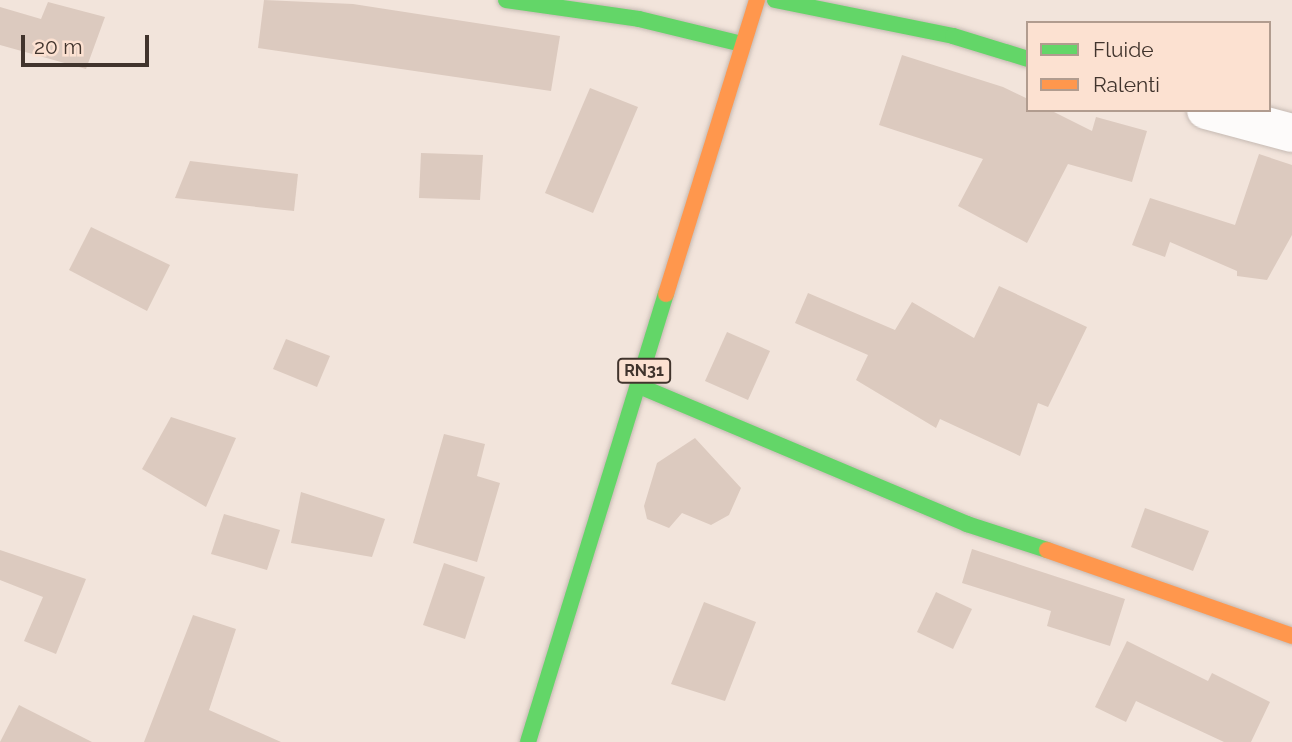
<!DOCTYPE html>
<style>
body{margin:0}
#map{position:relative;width:1292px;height:742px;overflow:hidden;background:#f2e4db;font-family:Raleway,sans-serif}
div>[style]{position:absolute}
.building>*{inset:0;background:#dccabf}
.roads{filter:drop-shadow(0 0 2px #c5b9b2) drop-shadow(0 0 2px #c5b9b2)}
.street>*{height:38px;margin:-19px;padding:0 19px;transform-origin:19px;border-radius:19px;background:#fdfbfa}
.fast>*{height:16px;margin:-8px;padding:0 8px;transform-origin:8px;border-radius:8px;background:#63d668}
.slow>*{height:16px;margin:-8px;padding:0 8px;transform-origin:8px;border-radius:8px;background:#ff974d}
span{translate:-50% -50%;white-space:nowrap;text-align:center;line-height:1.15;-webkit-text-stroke:5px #fce1d1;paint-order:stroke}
.shield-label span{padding:2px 5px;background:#fce1d1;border:2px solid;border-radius:5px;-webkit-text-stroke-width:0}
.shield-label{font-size:16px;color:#41342d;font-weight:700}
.legend{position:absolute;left:1026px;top:21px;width:245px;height:91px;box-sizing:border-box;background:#fce1d1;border:2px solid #b19c8f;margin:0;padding:9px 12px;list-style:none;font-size:21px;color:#41342d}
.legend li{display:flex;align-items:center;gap:14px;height:35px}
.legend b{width:35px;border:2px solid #b19c8f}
.scale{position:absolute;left:21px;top:35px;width:128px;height:32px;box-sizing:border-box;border:4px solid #41342d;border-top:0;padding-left:9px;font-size:21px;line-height:24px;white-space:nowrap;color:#41342d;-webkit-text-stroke:5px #fce1d1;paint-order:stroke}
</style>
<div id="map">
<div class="building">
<i style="clip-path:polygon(264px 0,353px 4px,560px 36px,551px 91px,258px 48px)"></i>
<i style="clip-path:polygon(48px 2px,105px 17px,86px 69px,0 45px,0 7px,41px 19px)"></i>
<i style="clip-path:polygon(902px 55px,1003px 87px,1028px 99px,1028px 110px,1050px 110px,1092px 131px,1096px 117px,1147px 131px,1132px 182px,1068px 164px,1027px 243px,958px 206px,983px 159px,879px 125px)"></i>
<i style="clip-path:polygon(590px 88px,638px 107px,593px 213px,545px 193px)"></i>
<i style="clip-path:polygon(421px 153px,483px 155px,480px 200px,419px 198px)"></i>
<i style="clip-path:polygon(1259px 154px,1292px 165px,1292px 235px,1267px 280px,1237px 276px,1237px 271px,1170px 242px,1165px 257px,1132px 245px,1150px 198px,1235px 225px)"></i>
<i style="clip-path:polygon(190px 161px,298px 174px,294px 211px,175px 198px)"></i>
<i style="clip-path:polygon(91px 227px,170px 265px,147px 311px,69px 270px)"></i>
<i style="clip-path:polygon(999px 286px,1087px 327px,1048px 407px,1038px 403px,1020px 456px,940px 419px,936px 428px,856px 380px,868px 355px,795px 323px,808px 293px,895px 330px,912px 302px,974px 338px)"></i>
<i style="clip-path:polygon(727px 332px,770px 351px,748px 400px,705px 381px)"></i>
<i style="clip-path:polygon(286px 339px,330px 356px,317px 387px,273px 369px)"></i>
<i style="clip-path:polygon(171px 417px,236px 438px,206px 507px,142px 469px)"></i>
<i style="clip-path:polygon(444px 434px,485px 444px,477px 476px,500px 483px,477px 562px,413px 543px)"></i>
<i style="clip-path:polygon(695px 438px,741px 488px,729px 515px,711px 525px,682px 513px,669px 528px,647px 519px,644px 506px,657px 463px)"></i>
<i style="clip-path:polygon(301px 492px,385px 519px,372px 557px,291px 543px)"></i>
<i style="clip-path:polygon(1145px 508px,1209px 531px,1193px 571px,1131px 547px)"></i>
<i style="clip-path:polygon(224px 514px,280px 530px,267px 570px,211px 554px)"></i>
<i style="clip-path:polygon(972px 549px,1125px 599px,1110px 646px,1047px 626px,1051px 611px,962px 583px)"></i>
<i style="clip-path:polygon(0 550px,86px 579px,56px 654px,24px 641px,43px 597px,0 580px)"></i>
<i style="clip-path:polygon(444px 563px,485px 577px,465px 639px,423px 625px)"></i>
<i style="clip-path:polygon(936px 592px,972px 609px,953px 649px,917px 632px)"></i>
<i style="clip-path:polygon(704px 602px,756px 622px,725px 701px,671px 684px)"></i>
<i style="clip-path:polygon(193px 615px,236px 629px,209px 710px,281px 742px,144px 742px)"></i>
<i style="clip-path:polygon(1127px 641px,1208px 681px,1212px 673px,1270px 702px,1251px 742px,1224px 742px,1136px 701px,1126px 722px,1095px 707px)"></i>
<i style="clip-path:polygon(19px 705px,92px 742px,0 742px)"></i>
</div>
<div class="roads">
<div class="street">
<i style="left:1206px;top:110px;width:89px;rotate:15deg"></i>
</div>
<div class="fast">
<i style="left:506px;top:0;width:134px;rotate:8.1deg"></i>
<i style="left:639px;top:19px;width:106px;rotate:13.6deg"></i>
<i style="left:775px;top:0;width:182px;rotate:11.4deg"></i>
<i style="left:953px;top:36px;width:78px;rotate:17deg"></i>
<i style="left:639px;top:386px;width:356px;rotate:22.8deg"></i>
<i style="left:967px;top:524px;width:84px;rotate:18deg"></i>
<i style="left:528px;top:742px;width:469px;rotate:-72.9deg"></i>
</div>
<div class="slow">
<i style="left:666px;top:294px;width:308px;rotate:-72.8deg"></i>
<i style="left:1047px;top:550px;width:260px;rotate:19.3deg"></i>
</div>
</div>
<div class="shield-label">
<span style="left:644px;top:371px">RN31</span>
</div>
<ul class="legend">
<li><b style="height:9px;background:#63d668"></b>Fluide</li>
<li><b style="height:9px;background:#ff974d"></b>Ralenti</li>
</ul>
<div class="scale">20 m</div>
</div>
